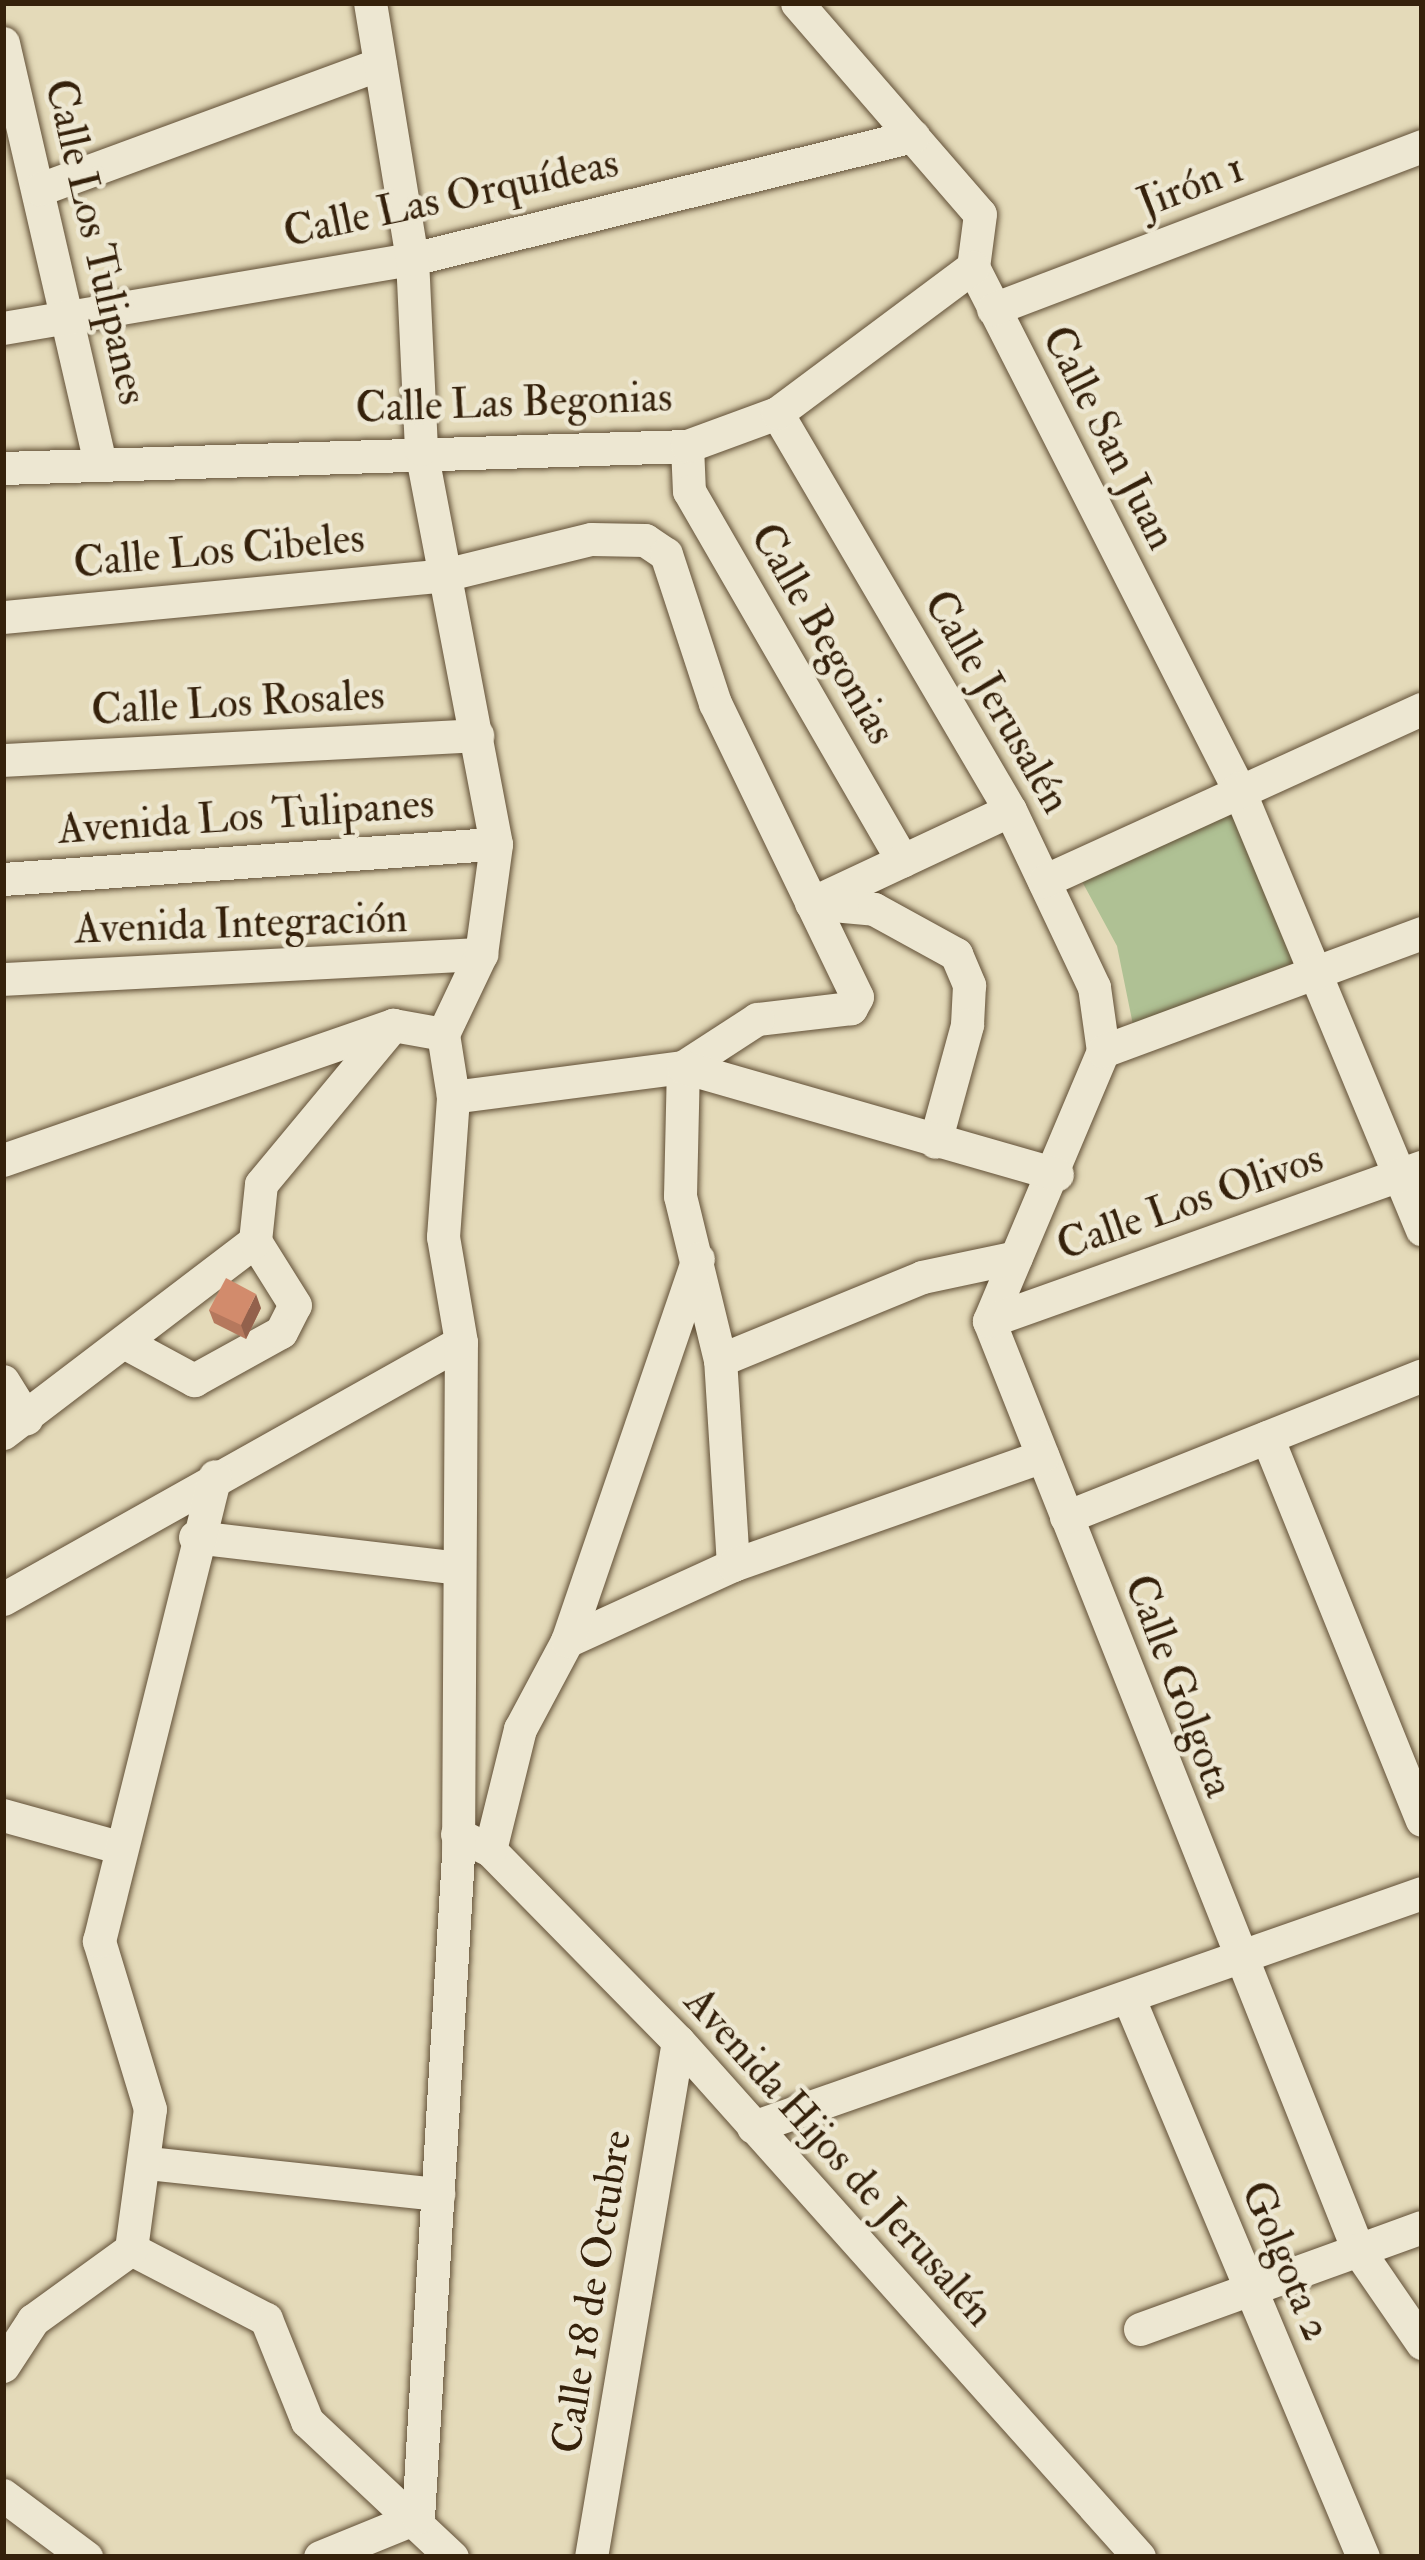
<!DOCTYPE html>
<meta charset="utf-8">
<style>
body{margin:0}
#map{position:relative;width:1425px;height:2560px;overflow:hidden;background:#e4dab9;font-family:"IM FELL Double Pica",serif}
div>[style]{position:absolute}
.green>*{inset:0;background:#afc194}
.roads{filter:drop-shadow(0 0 3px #614f36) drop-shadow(0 0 3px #614f36)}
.minor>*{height:33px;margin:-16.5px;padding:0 16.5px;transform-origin:16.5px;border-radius:16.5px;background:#ede7d2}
.wall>*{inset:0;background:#b5785d}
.shaded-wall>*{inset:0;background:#93614c}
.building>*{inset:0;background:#d28b6c}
span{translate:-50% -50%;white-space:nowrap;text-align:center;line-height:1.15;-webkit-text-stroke:9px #ede7d2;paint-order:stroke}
.street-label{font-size:42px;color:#35210b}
.frame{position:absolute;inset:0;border:6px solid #35210b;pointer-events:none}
</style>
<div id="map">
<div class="green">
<i style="clip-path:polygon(1230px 810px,1296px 962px,1133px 1025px,1117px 946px,1078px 874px)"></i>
</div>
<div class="roads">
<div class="minor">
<i style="left:797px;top:3px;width:279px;rotate:49.1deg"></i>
<i style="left:980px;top:214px;width:53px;rotate:97.5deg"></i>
<i style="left:973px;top:267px;width:585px;rotate:63.04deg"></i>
<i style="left:1238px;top:788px;width:478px;rotate:67.4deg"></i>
<i style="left:3px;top:43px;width:430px;rotate:77deg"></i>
<i style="left:40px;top:189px;width:362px;rotate:-20.2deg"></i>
<i style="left:993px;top:309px;width:459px;rotate:-20.8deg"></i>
<i style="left:3px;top:328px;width:415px;rotate:-9.6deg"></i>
<i style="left:412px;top:259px;width:516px;rotate:-13.79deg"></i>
<i style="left:777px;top:413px;width:460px;rotate:59.6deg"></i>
<i style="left:1010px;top:810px;width:196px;rotate:64.6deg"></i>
<i style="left:1094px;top:987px;width:65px;rotate:82deg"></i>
<i style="left:1103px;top:1051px;width:293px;rotate:112.9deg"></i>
<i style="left:989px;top:1321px;width:1000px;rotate:68.34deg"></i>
<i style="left:1358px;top:2250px;width:113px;rotate:55.5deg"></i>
<i style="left:687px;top:446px;width:45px;rotate:87.5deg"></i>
<i style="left:689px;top:491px;width:427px;rotate:60deg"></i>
<i style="left:3px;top:468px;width:684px;rotate:-1.84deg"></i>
<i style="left:687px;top:446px;width:96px;rotate:-20.1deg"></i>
<i style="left:777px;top:413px;width:244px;rotate:-36.7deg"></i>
<i style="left:3px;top:617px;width:443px;rotate:-5.4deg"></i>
<i style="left:444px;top:575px;width:151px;rotate:-13.8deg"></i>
<i style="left:591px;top:539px;width:54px;rotate:1.1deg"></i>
<i style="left:645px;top:540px;width:25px;rotate:34deg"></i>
<i style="left:666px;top:554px;width:157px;rotate:71.8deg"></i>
<i style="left:715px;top:703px;width:326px;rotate:64.2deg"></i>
<i style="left:857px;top:997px;width:13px;rotate:119deg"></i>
<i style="left:851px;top:1008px;width:95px;rotate:173.3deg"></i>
<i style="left:757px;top:1019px;width:88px;rotate:147deg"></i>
<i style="left:683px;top:1067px;width:232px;rotate:172.6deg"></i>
<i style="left:3px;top:760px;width:475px;rotate:-3deg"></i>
<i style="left:3px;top:879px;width:494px;rotate:-4.1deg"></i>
<i style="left:1044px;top:881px;width:415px;rotate:-24.5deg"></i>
<i style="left:816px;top:901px;width:214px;rotate:-25.1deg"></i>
<i style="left:811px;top:903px;width:63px;rotate:5.4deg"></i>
<i style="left:874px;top:909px;width:94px;rotate:28.8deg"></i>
<i style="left:956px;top:954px;width:34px;rotate:67deg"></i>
<i style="left:969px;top:985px;width:40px;rotate:92.9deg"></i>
<i style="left:967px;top:1025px;width:121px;rotate:105.3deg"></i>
<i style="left:3px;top:979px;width:479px;rotate:-3deg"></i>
<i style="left:1103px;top:1051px;width:340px;rotate:-20.3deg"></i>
<i style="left:3px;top:1160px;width:413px;rotate:-19.1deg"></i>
<i style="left:393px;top:1025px;width:51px;rotate:10.2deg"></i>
<i style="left:989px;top:1321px;width:460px;rotate:-19.6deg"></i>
<i style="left:131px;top:1346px;width:72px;rotate:28.4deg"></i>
<i style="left:194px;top:1380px;width:99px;rotate:-28.9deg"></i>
<i style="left:281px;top:1332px;width:30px;rotate:-63deg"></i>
<i style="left:295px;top:1305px;width:75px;rotate:-122deg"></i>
<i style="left:720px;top:1360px;width:218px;rotate:-22.3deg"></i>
<i style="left:922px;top:1277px;width:96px;rotate:-12deg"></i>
<i style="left:3px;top:1381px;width:44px;rotate:58.1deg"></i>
<i style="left:3px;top:1433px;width:317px;rotate:-37.3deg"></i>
<i style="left:255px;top:1241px;width:57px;rotate:-84deg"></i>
<i style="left:261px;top:1184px;width:207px;rotate:-50.3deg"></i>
<i style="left:1267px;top:1437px;width:413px;rotate:68deg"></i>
<i style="left:1066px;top:1517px;width:383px;rotate:-21.7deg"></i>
<i style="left:195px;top:1537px;width:259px;rotate:6.7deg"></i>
<i style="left:733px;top:1565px;width:205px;rotate:-93.6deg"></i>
<i style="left:720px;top:1360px;width:169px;rotate:-103.7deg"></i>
<i style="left:680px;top:1196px;width:129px;rotate:-88.7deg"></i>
<i style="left:683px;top:1067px;width:389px;rotate:16deg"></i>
<i style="left:3px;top:1599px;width:525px;rotate:-29.3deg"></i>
<i style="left:567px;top:1641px;width:183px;rotate:-24.6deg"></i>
<i style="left:733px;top:1565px;width:328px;rotate:-19.4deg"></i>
<i style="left:3px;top:1815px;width:116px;rotate:15.5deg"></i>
<i style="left:457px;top:1834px;width:37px;rotate:26deg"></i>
<i style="left:490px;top:1850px;width:268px;rotate:45.5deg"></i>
<i style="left:678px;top:2041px;width:692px;rotate:48.22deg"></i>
<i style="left:490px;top:1850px;width:125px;rotate:-76.1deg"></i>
<i style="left:520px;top:1729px;width:100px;rotate:-61.9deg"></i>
<i style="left:567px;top:1641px;width:404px;rotate:-71.1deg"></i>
<i style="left:1129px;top:1999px;width:605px;rotate:67.25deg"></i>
<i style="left:753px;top:2127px;width:709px;rotate:-19.28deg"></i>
<i style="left:148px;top:2163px;width:292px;rotate:6.1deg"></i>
<i style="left:131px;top:2249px;width:152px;rotate:27.4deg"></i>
<i style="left:266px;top:2319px;width:110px;rotate:68.1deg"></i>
<i style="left:307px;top:2421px;width:199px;rotate:43.2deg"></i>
<i style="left:1140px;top:2329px;width:300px;rotate:-19.9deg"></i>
<i style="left:3px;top:2366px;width:55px;rotate:-56.9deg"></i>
<i style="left:33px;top:2320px;width:121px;rotate:-35.9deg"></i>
<i style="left:131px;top:2249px;width:141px;rotate:-82.3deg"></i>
<i style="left:150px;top:2109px;width:176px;rotate:-106.9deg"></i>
<i style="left:99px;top:1941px;width:479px;rotate:-76deg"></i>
<i style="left:3px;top:2495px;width:104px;rotate:36.8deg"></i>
<i style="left:320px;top:2557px;width:106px;rotate:-22.2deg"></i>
<i style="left:418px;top:2517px;width:662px;rotate:-86.54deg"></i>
<i style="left:458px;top:1856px;width:514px;rotate:-89.67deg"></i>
<i style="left:461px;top:1342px;width:107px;rotate:-99.7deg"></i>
<i style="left:443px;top:1237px;width:140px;rotate:-85.9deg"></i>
<i style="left:453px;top:1097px;width:64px;rotate:-99deg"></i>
<i style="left:443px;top:1034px;width:89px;rotate:-64.6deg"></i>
<i style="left:481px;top:954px;width:111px;rotate:-82.2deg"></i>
<i style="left:496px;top:844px;width:402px;rotate:-100.8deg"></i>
<i style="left:421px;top:449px;width:190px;rotate:-92.7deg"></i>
<i style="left:412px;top:259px;width:259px;rotate:-99.3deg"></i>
<i style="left:591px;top:2557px;width:523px;rotate:-80.43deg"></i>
</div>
</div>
<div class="wall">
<i style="clip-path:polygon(261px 1308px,246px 1339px,214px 1323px,209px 1310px)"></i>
</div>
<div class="shaded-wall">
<i style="clip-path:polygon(256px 1294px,261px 1308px,246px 1339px,241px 1325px)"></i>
</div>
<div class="building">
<i style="clip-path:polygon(226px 1278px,256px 1294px,241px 1325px,209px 1310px)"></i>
</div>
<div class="street-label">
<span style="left:1191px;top:186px;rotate:-21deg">Jirón 1</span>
<span style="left:451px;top:198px;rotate:-12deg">Calle Las Orquídeas</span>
<span style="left:96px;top:242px;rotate:77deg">Calle Los Tulipanes</span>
<span style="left:514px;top:403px;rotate:-2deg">Calle Las Begonias</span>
<span style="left:1109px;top:438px;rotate:63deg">Calle San Juan</span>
<span style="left:219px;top:551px;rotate:-5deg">Calle Los Cibeles</span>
<span style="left:823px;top:634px;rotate:60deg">Calle Begonias</span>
<span style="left:997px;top:702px;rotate:60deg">Calle Jerusalén</span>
<span style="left:238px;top:703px;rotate:-3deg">Calle Los Rosales</span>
<span style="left:246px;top:817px;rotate:-4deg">Avenida Los Tulipanes</span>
<span style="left:241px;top:924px;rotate:-2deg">Avenida Integración</span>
<span style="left:1190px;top:1202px;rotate:-19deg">Calle Los Olivos</span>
<span style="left:1179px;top:1686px;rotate:69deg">Calle Golgota</span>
<span style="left:839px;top:2157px;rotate:48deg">Avenida Hijos de Jerusalén</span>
<span style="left:1286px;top:2261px;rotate:67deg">Golgota 2</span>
<span style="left:592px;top:2292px;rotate:-81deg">Calle 18 de Octubre</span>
</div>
<div class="frame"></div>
</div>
